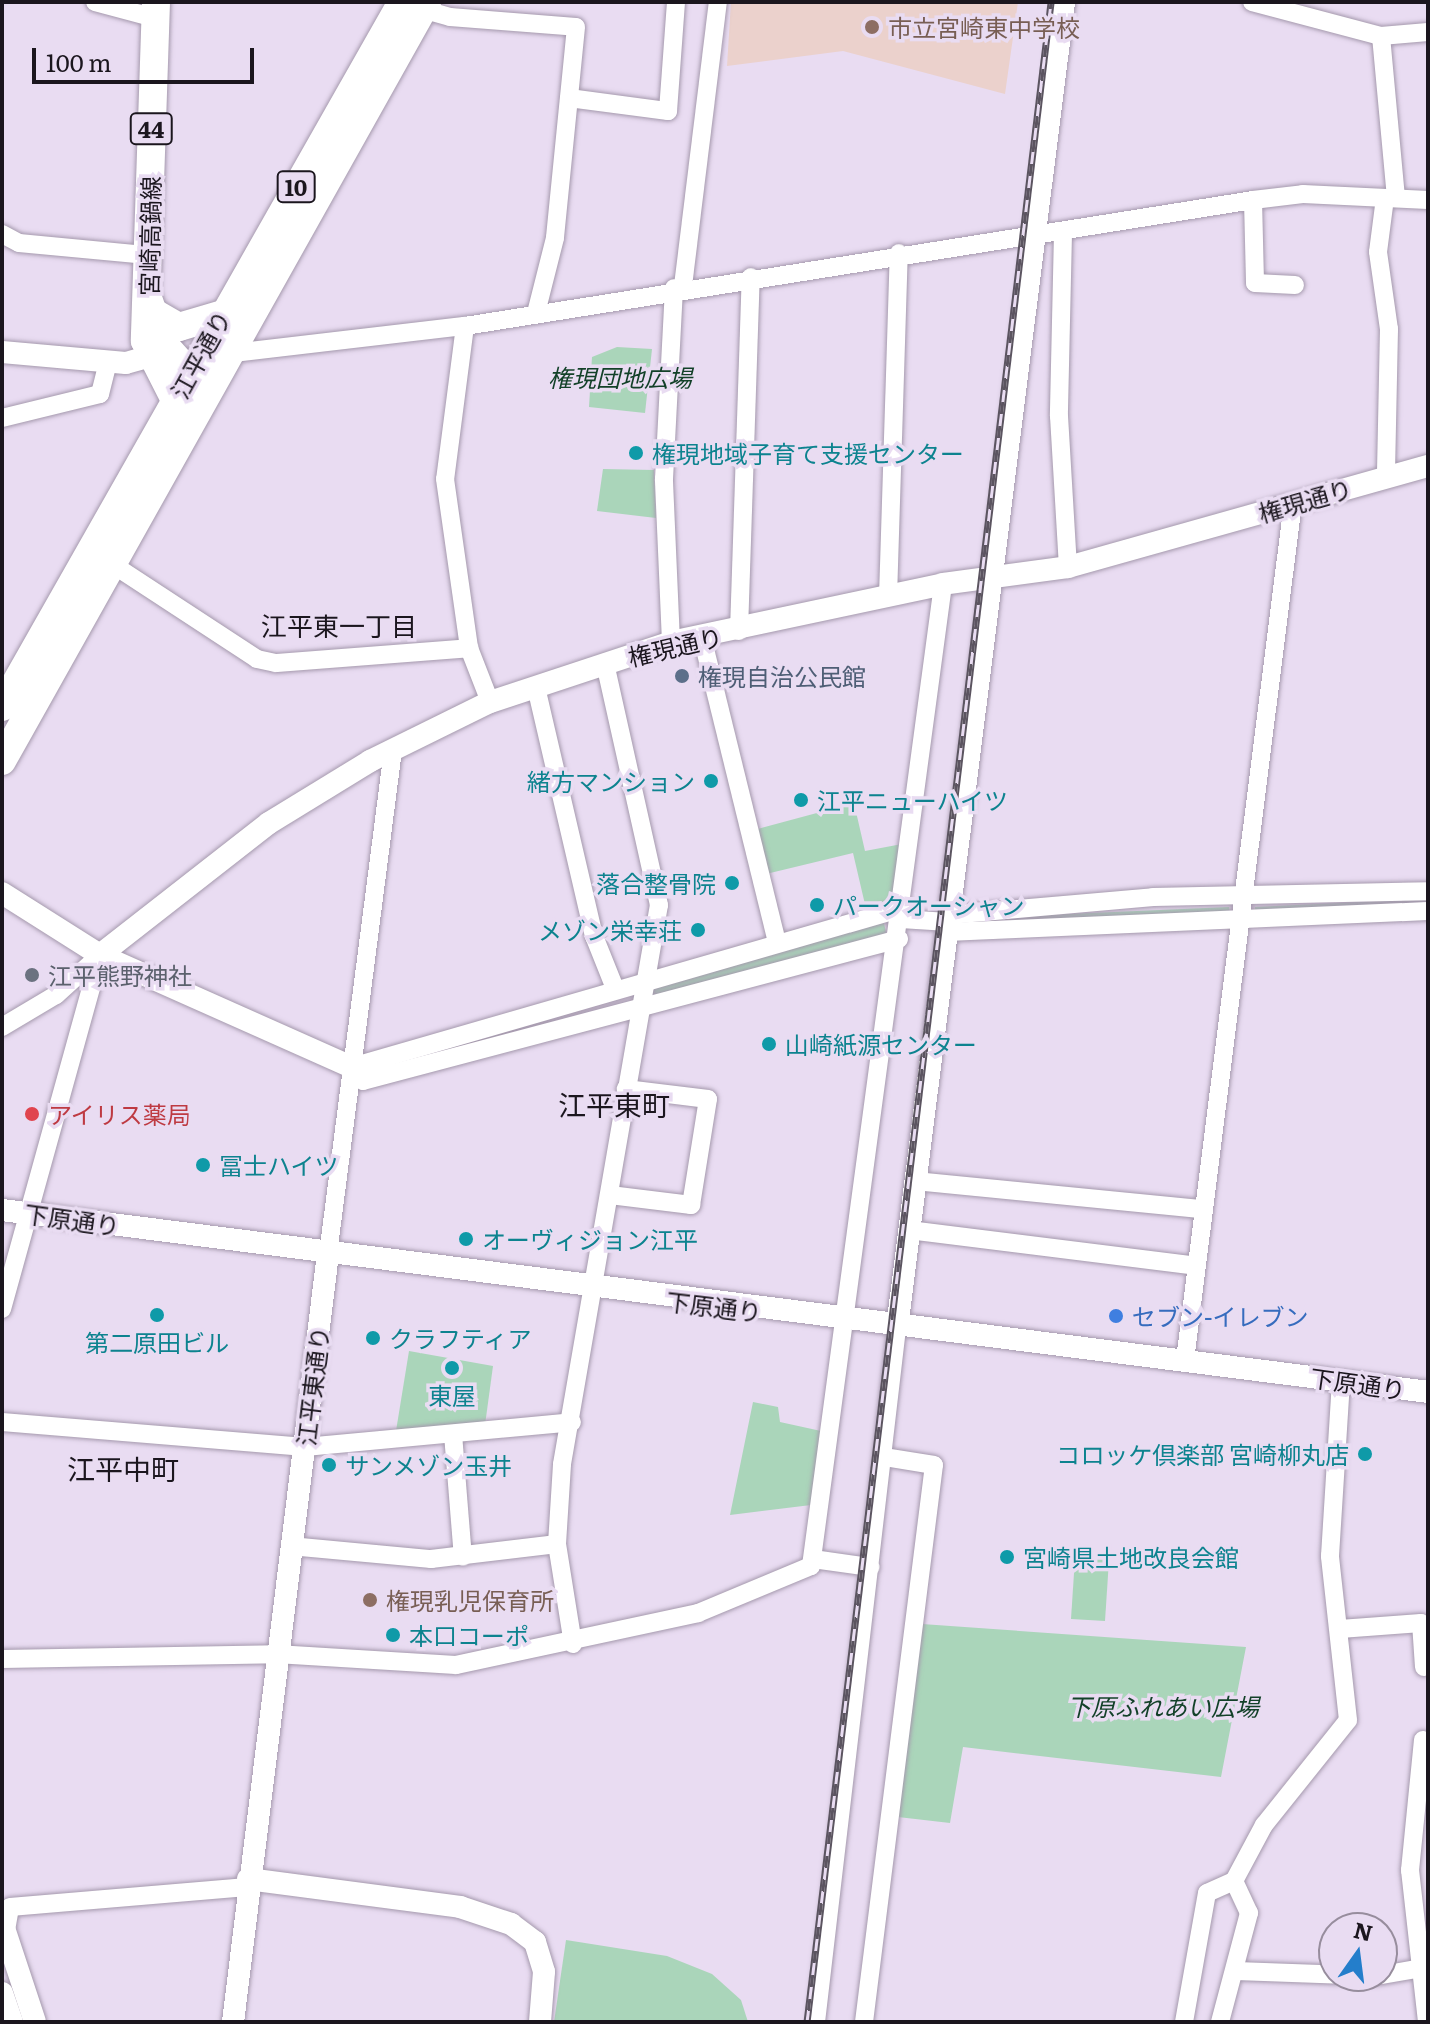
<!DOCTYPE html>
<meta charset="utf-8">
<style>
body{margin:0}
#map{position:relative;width:1430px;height:2024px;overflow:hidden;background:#e9dcf2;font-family:Literata,"Noto Sans JP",serif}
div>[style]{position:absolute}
.education>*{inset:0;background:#ebd1cc}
.green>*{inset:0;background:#aad5ba}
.roads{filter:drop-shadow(0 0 2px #a599ad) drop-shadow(0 0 2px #a599ad)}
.minor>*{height:18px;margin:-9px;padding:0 9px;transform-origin:9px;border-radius:9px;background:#fff}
.tertiary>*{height:22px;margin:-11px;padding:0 11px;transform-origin:11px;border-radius:11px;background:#fff}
.primary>*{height:28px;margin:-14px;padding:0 14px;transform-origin:14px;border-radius:14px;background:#fff}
.trunk>*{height:28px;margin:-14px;padding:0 14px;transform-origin:14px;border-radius:14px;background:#fff}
.rail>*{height:7px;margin-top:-3.5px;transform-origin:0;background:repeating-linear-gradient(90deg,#e9dcf2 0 12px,#5b5460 0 24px);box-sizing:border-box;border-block:2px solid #5b5460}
.dots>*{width:22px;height:22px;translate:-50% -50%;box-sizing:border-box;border:4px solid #e9dcf2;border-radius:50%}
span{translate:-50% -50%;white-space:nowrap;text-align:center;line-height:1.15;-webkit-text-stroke:7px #e9dcf2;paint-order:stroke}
.shield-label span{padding:2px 6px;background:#e9dcf2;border:2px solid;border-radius:6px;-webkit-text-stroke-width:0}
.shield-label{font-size:22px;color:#1b161e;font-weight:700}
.education-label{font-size:24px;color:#785e54}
.left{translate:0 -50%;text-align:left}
.street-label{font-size:24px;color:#1b161e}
.park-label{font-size:24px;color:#134129;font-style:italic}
.culture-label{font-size:24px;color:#0d838f}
.right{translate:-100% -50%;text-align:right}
.service-label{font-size:24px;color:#4e5e75}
.worship-label{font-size:24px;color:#5b616d}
.health-label{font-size:24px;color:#be3a42}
.shop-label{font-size:24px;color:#366cbe}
.neighbourhood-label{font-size:26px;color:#1b161e}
.quarter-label{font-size:28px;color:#1b161e}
.frame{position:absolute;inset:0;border:4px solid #1b161e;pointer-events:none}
.north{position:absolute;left:1318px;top:1912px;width:80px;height:80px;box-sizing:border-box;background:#e9dcf2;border:2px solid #978d9d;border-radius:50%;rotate:14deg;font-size:22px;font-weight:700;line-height:32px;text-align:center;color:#1b161e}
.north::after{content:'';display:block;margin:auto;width:28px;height:36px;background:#247ecb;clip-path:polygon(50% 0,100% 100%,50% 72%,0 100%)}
.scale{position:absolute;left:32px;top:48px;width:222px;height:36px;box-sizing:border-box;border:4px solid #1b161e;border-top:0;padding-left:10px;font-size:24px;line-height:28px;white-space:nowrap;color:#1b161e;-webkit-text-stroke:6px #e9dcf2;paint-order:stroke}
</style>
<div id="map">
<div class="education">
<i style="clip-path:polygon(731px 2px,1018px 2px,1005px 94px,843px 51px,727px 66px)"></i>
</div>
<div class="green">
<i style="clip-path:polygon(617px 347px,652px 349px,645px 413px,589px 407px,592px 357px)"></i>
<i style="clip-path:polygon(603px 469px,654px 470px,656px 518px,597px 511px)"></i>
<i style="clip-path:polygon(854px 803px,865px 851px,902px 844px,892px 906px,867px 913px,853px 853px,766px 874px,754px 830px)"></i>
<i style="clip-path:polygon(1428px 899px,1428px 906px,1255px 914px,1255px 907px)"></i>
<i style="clip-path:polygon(1229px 907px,1230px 915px,954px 928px,956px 919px)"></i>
<i style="clip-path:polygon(884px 923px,887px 937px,649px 1001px,650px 985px)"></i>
<i style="clip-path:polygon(409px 1351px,493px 1366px,485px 1425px,396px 1431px)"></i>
<i style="clip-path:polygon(753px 1402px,778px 1407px,780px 1422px,821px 1431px,811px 1505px,730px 1515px)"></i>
<i style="clip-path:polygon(1075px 1558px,1109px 1560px,1105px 1621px,1071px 1619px)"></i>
<i style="clip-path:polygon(922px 1624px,1246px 1647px,1221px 1777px,963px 1747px,950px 1823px,898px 1817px)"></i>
<i style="clip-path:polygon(566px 1940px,667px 1956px,712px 1974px,741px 2000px,748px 2022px,554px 2022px)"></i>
</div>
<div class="roads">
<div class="minor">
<i style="left:95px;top:2px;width:62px;rotate:14.9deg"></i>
<i style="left:1252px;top:2px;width:133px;rotate:14.8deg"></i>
<i style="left:1381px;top:36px;width:47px;rotate:-4.9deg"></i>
<i style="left:415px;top:7px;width:36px;rotate:16deg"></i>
<i style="left:450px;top:17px;width:126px;rotate:4.5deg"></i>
<i style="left:576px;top:27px;width:212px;rotate:95.7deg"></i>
<i style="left:555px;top:238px;width:77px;rotate:104.2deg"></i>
<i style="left:1381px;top:36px;width:162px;rotate:84.7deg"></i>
<i style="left:569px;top:98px;width:100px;rotate:7.5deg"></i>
<i style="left:668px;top:111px;width:109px;rotate:-85.8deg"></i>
<i style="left:1385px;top:198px;width:54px;rotate:97.4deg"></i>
<i style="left:1378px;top:252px;width:78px;rotate:81.9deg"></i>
<i style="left:1389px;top:329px;width:148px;rotate:91.2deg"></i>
<i style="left:1253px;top:200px;width:83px;rotate:88.6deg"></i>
<i style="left:1255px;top:283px;width:40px;rotate:2.9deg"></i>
<i style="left:1063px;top:233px;width:183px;rotate:91.3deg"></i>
<i style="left:1059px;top:416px;width:151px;rotate:86.6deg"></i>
<i style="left:2px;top:234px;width:19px;rotate:28deg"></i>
<i style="left:19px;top:243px;width:129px;rotate:5.4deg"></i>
<i style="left:683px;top:286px;width:286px;rotate:-83deg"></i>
<i style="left:465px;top:326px;width:154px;rotate:97.4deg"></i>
<i style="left:445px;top:479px;width:171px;rotate:81.9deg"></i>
<i style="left:469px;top:648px;width:58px;rotate:68.7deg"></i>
<i style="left:225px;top:354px;width:242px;rotate:-6.7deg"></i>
<i style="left:465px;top:326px;width:798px;rotate:-9.08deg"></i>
<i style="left:1253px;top:200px;width:50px;rotate:-6.8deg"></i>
<i style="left:1303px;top:194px;width:125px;rotate:2.7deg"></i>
<i style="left:2px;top:418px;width:101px;rotate:-13.8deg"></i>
<i style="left:100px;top:394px;width:33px;rotate:-76deg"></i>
<i style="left:112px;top:564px;width:173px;rotate:33.2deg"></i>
<i style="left:257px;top:659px;width:19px;rotate:12deg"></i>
<i style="left:276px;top:663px;width:194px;rotate:-4.4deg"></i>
<i style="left:888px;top:597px;width:344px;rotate:-88.2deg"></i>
<i style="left:739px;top:631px;width:354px;rotate:-88.1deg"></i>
<i style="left:702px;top:637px;width:314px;rotate:76.2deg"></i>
<i style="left:671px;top:642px;width:163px;rotate:-92.5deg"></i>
<i style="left:664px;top:479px;width:191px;rotate:-87deg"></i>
<i style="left:536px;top:687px;width:256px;rotate:76.9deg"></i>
<i style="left:594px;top:936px;width:54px;rotate:68.2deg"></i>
<i style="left:949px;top:915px;width:205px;rotate:-5deg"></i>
<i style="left:1153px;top:897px;width:275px;rotate:-1.2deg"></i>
<i style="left:901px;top:919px;width:47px;rotate:3.7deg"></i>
<i style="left:947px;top:932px;width:481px;rotate:-2.5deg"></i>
<i style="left:899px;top:939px;width:554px;rotate:165.16deg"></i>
<i style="left:363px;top:1081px;width:18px;rotate:-128deg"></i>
<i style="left:352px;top:1067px;width:573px;rotate:-16.1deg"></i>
<i style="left:2px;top:1027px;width:63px;rotate:-30.7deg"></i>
<i style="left:56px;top:995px;width:59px;rotate:-42.3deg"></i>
<i style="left:915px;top:1181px;width:289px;rotate:5.6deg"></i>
<i style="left:610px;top:1195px;width:82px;rotate:7deg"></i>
<i style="left:691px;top:1205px;width:107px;rotate:-80.9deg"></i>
<i style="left:708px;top:1099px;width:83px;rotate:-173deg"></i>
<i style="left:909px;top:1230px;width:289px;rotate:7.1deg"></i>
<i style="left:328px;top:1254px;width:508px;rotate:-82.65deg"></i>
<i style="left:2px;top:1309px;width:367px;rotate:-74.5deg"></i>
<i style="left:1185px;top:1360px;width:864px;rotate:-82.82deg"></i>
<i style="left:2px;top:1422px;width:304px;rotate:4.7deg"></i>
<i style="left:305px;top:1447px;width:268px;rotate:-5.3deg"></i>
<i style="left:453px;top:1434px;width:123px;rotate:85.4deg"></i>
<i style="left:290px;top:1546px;width:142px;rotate:5.3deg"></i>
<i style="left:431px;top:1559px;width:127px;rotate:-6.8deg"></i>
<i style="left:813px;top:1559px;width:58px;rotate:8deg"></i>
<i style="left:1340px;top:1629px;width:81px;rotate:-4.2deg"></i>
<i style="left:1421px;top:1623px;width:44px;rotate:86.1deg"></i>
<i style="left:573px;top:1644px;width:101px;rotate:-99.1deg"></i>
<i style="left:557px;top:1544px;width:80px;rotate:-86.4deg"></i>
<i style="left:562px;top:1464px;width:567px;rotate:-80.16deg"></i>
<i style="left:659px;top:905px;width:248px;rotate:-102.6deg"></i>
<i style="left:2px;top:1659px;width:274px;rotate:-1deg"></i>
<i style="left:276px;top:1654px;width:180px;rotate:3.5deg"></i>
<i style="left:456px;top:1665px;width:248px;rotate:-12.1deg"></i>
<i style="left:698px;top:1613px;width:122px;rotate:-22.6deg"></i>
<i style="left:811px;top:1566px;width:991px;rotate:-82.34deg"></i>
<i style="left:1423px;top:1740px;width:131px;rotate:95.7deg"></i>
<i style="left:1410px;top:1870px;width:153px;rotate:83.6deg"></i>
<i style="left:5px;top:1936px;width:29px;rotate:-80deg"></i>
<i style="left:10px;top:1907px;width:238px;rotate:-4.8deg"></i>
<i style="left:1236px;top:1971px;width:140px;rotate:2deg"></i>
<i style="left:1382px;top:1975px;width:47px;rotate:-9.9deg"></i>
<i style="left:816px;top:2022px;width:699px;rotate:-83.34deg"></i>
<i style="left:864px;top:2022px;width:561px;rotate:-82.84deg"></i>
<i style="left:934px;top:1465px;width:51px;rotate:-170.9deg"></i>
<i style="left:1184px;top:2022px;width:131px;rotate:-79.9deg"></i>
<i style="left:1207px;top:1893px;width:30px;rotate:-24deg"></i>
<i style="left:1234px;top:1881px;width:64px;rotate:-61.8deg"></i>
<i style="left:1264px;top:1825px;width:134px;rotate:-51.3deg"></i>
<i style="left:1348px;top:1720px;width:165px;rotate:-96.3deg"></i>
<i style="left:1330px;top:1556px;width:176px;rotate:-86.4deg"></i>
<i style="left:1220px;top:2022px;width:113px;rotate:-75.1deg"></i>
<i style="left:1249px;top:1913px;width:35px;rotate:-115deg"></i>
</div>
<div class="tertiary">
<i style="left:2px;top:352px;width:124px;rotate:5.1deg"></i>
<i style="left:126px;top:363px;width:26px;rotate:-16deg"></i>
<i style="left:2px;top:893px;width:116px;rotate:32.3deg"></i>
<i style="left:100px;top:955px;width:276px;rotate:24deg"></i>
<i style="left:100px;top:955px;width:214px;rotate:-38deg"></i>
<i style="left:269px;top:823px;width:119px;rotate:-31.5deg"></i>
<i style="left:370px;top:761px;width:134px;rotate:-26.2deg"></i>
<i style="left:490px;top:702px;width:191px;rotate:-18.3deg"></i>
<i style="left:671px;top:642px;width:278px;rotate:-12deg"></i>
<i style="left:943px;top:584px;width:126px;rotate:-7.7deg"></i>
<i style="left:1068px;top:567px;width:374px;rotate:-15.7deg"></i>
<i style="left:2px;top:1210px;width:1438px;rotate:7.27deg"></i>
<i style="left:897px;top:1328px;width:1336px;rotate:-82.82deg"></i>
<i style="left:248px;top:1879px;width:214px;rotate:7.5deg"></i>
<i style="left:460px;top:1907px;width:54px;rotate:18.4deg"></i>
<i style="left:511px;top:1924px;width:30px;rotate:37deg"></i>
<i style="left:535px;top:1942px;width:31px;rotate:73deg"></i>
<i style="left:544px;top:1972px;width:50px;rotate:94.6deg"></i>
<i style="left:2px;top:1922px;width:105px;rotate:71.7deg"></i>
<i style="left:2px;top:1993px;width:31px;rotate:71deg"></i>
<i style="left:233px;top:2022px;width:774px;rotate:-82.95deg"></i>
</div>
<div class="primary">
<i style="left:156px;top:2px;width:339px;rotate:91.9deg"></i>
<i style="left:145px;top:341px;width:66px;rotate:63deg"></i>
<i style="left:147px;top:295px;width:18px;rotate:71deg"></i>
<i style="left:153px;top:312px;width:30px;rotate:30deg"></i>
<i style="left:179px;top:327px;width:46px;rotate:-16.5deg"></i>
<i style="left:147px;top:325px;width:63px;rotate:48.2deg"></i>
<i style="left:189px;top:372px;width:25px;rotate:76deg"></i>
</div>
<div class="trunk">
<i style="left:2px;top:707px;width:811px;rotate:-60.43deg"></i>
<i style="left:2px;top:761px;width:870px;rotate:-60.75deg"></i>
</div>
</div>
<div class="rail">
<i style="left:807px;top:2022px;width:2035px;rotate:-83.11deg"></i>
</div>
<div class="dots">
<i style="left:872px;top:27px;background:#8d6e63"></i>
<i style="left:636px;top:453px;background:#0f9aa8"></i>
<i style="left:682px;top:676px;background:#5c6f8a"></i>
<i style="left:711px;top:781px;background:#0f9aa8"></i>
<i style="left:801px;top:800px;background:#0f9aa8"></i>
<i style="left:732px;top:883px;background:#0f9aa8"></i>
<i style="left:817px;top:905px;background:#0f9aa8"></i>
<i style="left:698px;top:930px;background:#0f9aa8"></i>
<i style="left:32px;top:975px;background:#6b7280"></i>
<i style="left:769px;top:1044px;background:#0f9aa8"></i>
<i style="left:32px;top:1114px;background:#e0444e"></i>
<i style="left:203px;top:1165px;background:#0f9aa8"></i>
<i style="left:466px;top:1239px;background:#0f9aa8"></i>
<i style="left:157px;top:1315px;background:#0f9aa8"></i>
<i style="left:1116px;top:1316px;background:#3f7fe0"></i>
<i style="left:373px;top:1338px;background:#0f9aa8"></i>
<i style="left:452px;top:1368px;background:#0f9aa8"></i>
<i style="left:1365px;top:1454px;background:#0f9aa8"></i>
<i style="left:329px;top:1465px;background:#0f9aa8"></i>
<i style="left:1007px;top:1557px;background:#0f9aa8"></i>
<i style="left:370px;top:1600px;background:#8d6e63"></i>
<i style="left:393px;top:1635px;background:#0f9aa8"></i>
</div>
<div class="shield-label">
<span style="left:151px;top:129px">44</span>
<span style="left:296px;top:187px">10</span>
</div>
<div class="education-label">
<span class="left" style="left:888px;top:27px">市立宮崎東中学校</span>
<span class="left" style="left:386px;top:1600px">権現乳児保育所</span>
</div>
<div class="street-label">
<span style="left:149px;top:236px;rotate:-89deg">宮崎高鍋線</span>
<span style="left:200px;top:354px;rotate:-61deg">江平通り</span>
<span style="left:1305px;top:500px;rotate:-16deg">権現通り</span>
<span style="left:675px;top:646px;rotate:-13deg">権現通り</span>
<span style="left:72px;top:1219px;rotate:8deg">下原通り</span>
<span style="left:714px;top:1306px;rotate:7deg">下原通り</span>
<span style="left:1358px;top:1383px;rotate:8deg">下原通り</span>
<span style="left:312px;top:1386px;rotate:-83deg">江平東通り</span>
</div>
<div class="park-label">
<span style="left:620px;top:377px">権現団地広場</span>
<span style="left:1163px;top:1706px">下原ふれあい広場</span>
</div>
<div class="culture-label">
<span class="left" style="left:652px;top:453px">権現地域子育て支援センター</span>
<span class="right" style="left:695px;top:781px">緒方マンション</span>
<span class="left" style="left:817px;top:800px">江平ニューハイツ</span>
<span class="right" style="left:716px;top:883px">落合整骨院</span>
<span class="left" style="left:833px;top:905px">パークオーシャン</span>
<span class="right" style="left:682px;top:930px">メゾン栄幸荘</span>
<span class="left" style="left:785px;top:1044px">山崎紙源センター</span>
<span class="left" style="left:219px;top:1165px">冨士ハイツ</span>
<span class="left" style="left:482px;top:1239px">オーヴィジョン江平</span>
<span class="left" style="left:389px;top:1338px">クラフティア</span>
<span style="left:157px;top:1342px">第二原田ビル</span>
<span style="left:452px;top:1395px">東屋</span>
<span class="right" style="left:1349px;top:1454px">コロッケ倶楽部 宮崎柳丸店</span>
<span class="left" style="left:345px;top:1465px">サンメゾン玉井</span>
<span class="left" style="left:1023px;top:1557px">宮崎県土地改良会館</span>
<span class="left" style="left:409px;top:1635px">本口コーポ</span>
</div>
<div class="service-label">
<span class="left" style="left:698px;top:676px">権現自治公民館</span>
</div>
<div class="worship-label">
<span class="left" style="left:48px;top:975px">江平熊野神社</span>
</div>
<div class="health-label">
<span class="left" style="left:48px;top:1114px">アイリス薬局</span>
</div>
<div class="shop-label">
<span class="left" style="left:1132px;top:1316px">セブン-イレブン</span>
</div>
<div class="neighbourhood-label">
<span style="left:339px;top:625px">江平東一丁目</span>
</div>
<div class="quarter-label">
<span style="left:614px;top:1104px">江平東町</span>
<span style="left:123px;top:1468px">江平中町</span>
</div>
<div class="frame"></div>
<div class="north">N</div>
<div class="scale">100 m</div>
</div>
